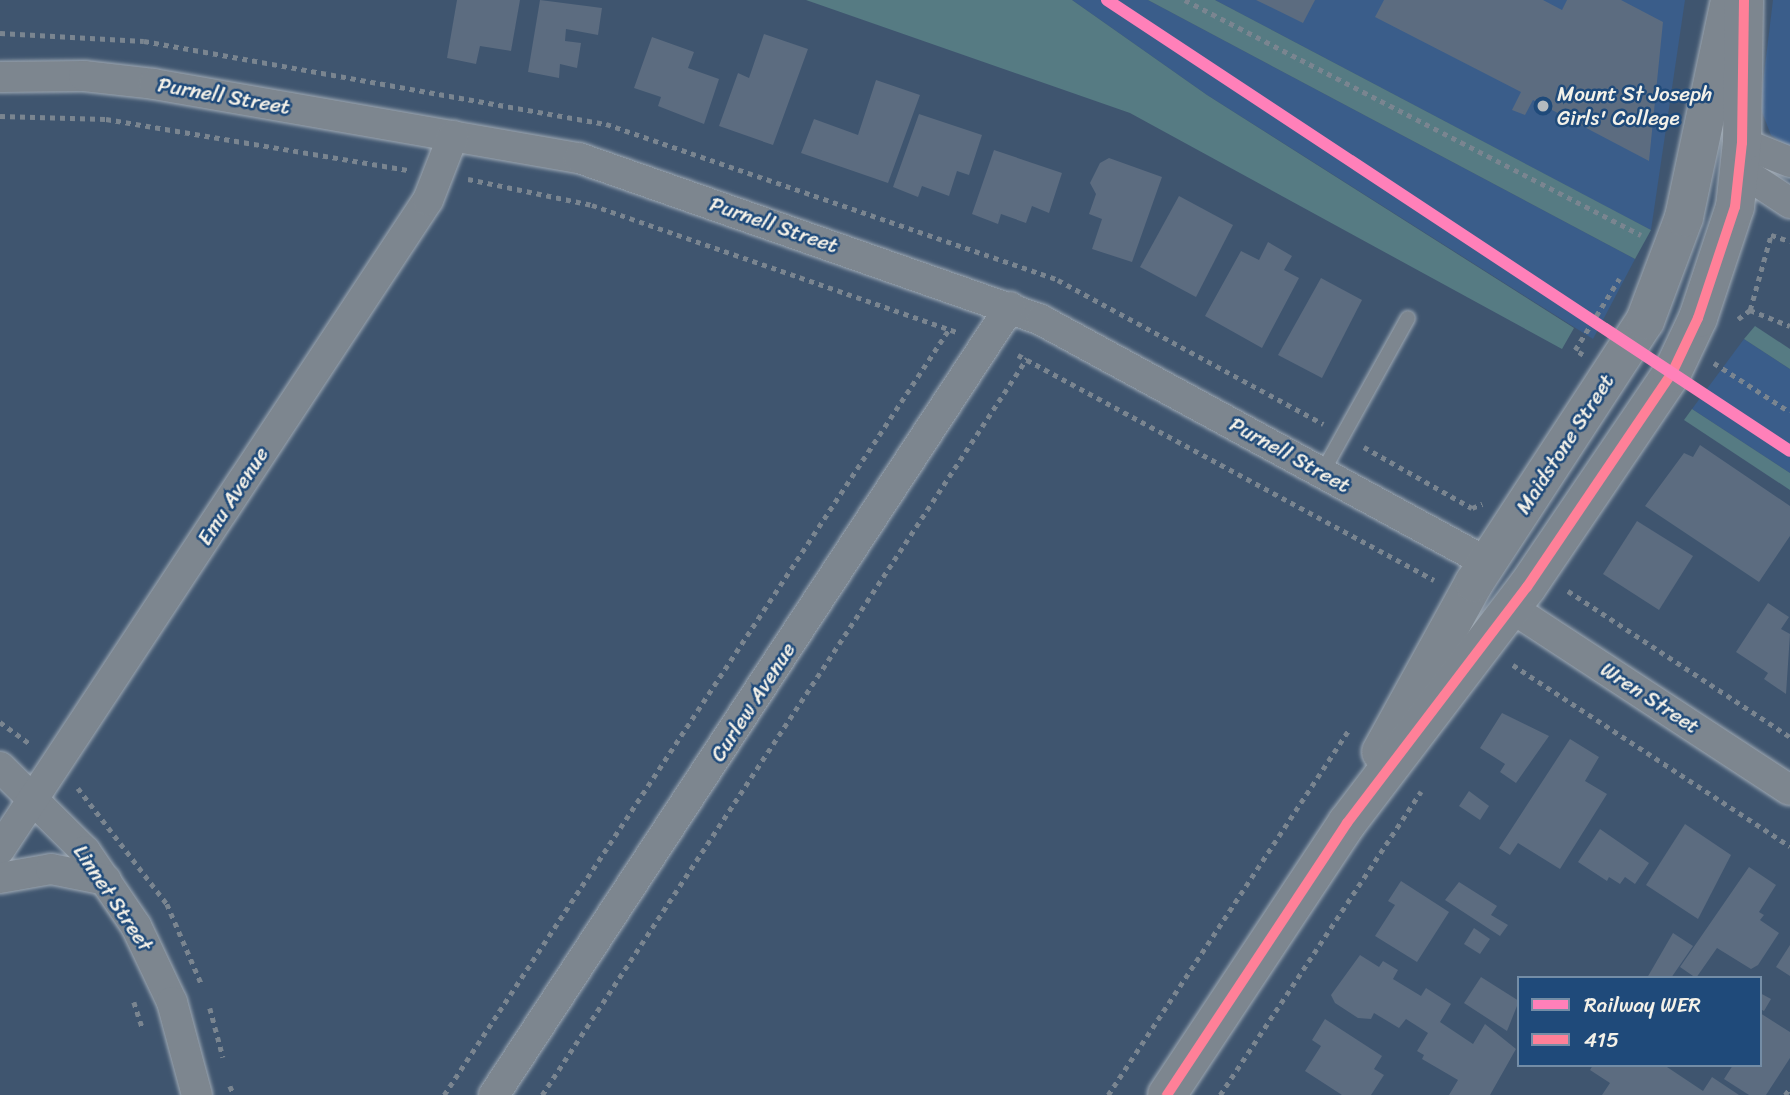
<!DOCTYPE html>
<style>
body{margin:0}
#map{position:relative;width:1790px;height:1095px;overflow:hidden;background:#3f556f;font-family:Sriracha,sans-serif}
div>[style]{position:absolute}
.built>*{inset:0;background:#3a5d8a}
.green>*{inset:0;background:#567b83}
.building>*{inset:0;background:#5c6c80}
.path>*{height:4.5px;margin-top:-2.25px;transform-origin:0;background:repeating-linear-gradient(90deg,#7a8590 0 5px,transparent 0 10px)}
.roads{filter:drop-shadow(0 0 2px #a0aab4) drop-shadow(0 0 2px #a0aab4)}
.lane>*{height:14px;margin:-7px;padding:0 7px;transform-origin:7px;border-radius:7px;background:#7d868f}
.street>*{height:30px;margin:-15px;padding:0 15px;transform-origin:15px;border-radius:15px;background:#7d868f}
.secondary>*{height:38px;margin:-19px;padding:0 19px;transform-origin:19px;border-radius:19px;background:#7d868f}
.bus-1>*{height:10px;margin:-5px;padding:0 5px;transform-origin:5px;border-radius:5px;background:#ff8098}
.rail-1>*{height:12px;margin:-6px;padding:0 6px;transform-origin:6px;border-radius:6px;background:#ff80b9}
.dots>*{width:19px;height:19px;translate:-50% -50%;box-sizing:border-box;border:4px solid #1f4a7a;border-radius:50%}
span{translate:-50% -50%;white-space:nowrap;text-align:center;line-height:1.15;-webkit-text-stroke:5px #1f4a7a;paint-order:stroke}
.poi-label{font-size:21px;color:#f4f1e8}
.left{translate:0 -50%;text-align:left}
.street-label{font-size:21px;color:#f4f1e8}
.legend{position:absolute;left:1517px;top:976px;width:245px;height:91px;box-sizing:border-box;background:#1f4a7a;border:2px solid #748da6;margin:0;padding:9px 12px;list-style:none;font-size:21px;color:#f4f1e8}
.legend li{display:flex;align-items:center;gap:14px;height:35px}
.legend b{width:35px;border:2px solid #748da6}
</style>
<div id="map">
<div class="built">
<i style="clip-path:polygon(1072px 0,1148px 0,1635px 259px,1593px 339px,1207px 95px)"></i>
<i style="clip-path:polygon(1215px 0,1685px 0,1651px 230px,1618px 213px)"></i>
<i style="clip-path:polygon(1773px 0,1790px 0,1790px 148px,1771px 135px,1760px 107px)"></i>
<i style="clip-path:polygon(1744px 339px,1790px 369px,1790px 473px,1692px 409px)"></i>
</div>
<div class="green">
<i style="clip-path:polygon(806px 0,1072px 0,1207px 95px,1574px 328px,1562px 349px,1130px 113px)"></i>
<i style="clip-path:polygon(1148px 0,1215px 0,1651px 230px,1635px 259px)"></i>
<i style="clip-path:polygon(1755px 326px,1790px 349px,1790px 369px,1744px 339px)"></i>
<i style="clip-path:polygon(1692px 409px,1790px 473px,1790px 490px,1684px 420px)"></i>
</div>
<div class="building">
<i style="clip-path:polygon(457px 0,520px 0,511px 51px,480px 46px,476px 64px,447px 58px)"></i>
<i style="clip-path:polygon(540px 0,602px 8px,598px 35px,566px 29px,565px 41px,581px 43px,577px 68px,560px 64px,559px 78px,528px 72px)"></i>
<i style="clip-path:polygon(1256px 0,1315px 0,1303px 23px)"></i>
<i style="clip-path:polygon(1384px 0,1543px 0,1562px 10px,1567px 0,1621px 0,1663px 22px,1649px 161px,1533px 100px,1525px 115px,1512px 110px,1521px 92px,1375px 17px)"></i>
<i style="clip-path:polygon(764px 34px,808px 49px,773px 145px,719px 126px,738px 73px,749px 78px)"></i>
<i style="clip-path:polygon(652px 37px,694px 52px,688px 68px,719px 79px,704px 124px,658px 106px,661px 97px,634px 88px)"></i>
<i style="clip-path:polygon(876px 80px,920px 95px,888px 183px,801px 153px,814px 119px,858px 135px)"></i>
<i style="clip-path:polygon(919px 114px,982px 135px,969px 175px,957px 171px,949px 196px,922px 186px,918px 197px,893px 187px)"></i>
<i style="clip-path:polygon(994px 150px,1062px 173px,1049px 213px,1032px 206px,1026px 223px,1001px 214px,998px 224px,972px 214px)"></i>
<i style="clip-path:polygon(1109px 158px,1162px 177px,1132px 262px,1092px 249px,1102px 219px,1089px 214px,1096px 194px,1090px 183px,1100px 163px)"></i>
<i style="clip-path:polygon(1179px 196px,1233px 225px,1196px 297px,1140px 267px)"></i>
<i style="clip-path:polygon(1268px 242px,1292px 256px,1284px 270px,1299px 278px,1262px 348px,1205px 316px,1241px 251px,1259px 260px)"></i>
<i style="clip-path:polygon(1321px 278px,1362px 300px,1322px 378px,1278px 355px)"></i>
<i style="clip-path:polygon(1700px 445px,1790px 506px,1790px 536px,1759px 582px,1645px 506px,1684px 453px,1693px 457px)"></i>
<i style="clip-path:polygon(1637px 521px,1693px 556px,1659px 610px,1603px 574px)"></i>
<i style="clip-path:polygon(1768px 603px,1789px 617px,1781px 629px,1790px 634px,1786px 694px,1764px 679px,1768px 673px,1736px 652px)"></i>
<i style="clip-path:polygon(1502px 713px,1549px 736px,1516px 783px,1500px 772px,1505px 764px,1480px 748px)"></i>
<i style="clip-path:polygon(1570px 739px,1599px 757px,1585px 781px,1607px 794px,1560px 869px,1518px 843px,1510px 855px,1499px 848px)"></i>
<i style="clip-path:polygon(1469px 791px,1489px 806px,1480px 820px,1459px 806px)"></i>
<i style="clip-path:polygon(1685px 824px,1731px 855px,1698px 919px,1646px 885px)"></i>
<i style="clip-path:polygon(1600px 829px,1649px 863px,1635px 884px,1625px 877px,1620px 884px,1609px 877px,1607px 881px,1578px 862px)"></i>
<i style="clip-path:polygon(1749px 867px,1776px 885px,1759px 912px,1764px 915px,1760px 920px,1779px 933px,1758px 965px,1751px 969px,1717px 948px,1696px 978px,1680px 967px)"></i>
<i style="clip-path:polygon(1401px 881px,1449px 912px,1417px 962px,1375px 936px,1395px 905px,1388px 901px)"></i>
<i style="clip-path:polygon(1459px 882px,1497px 906px,1491px 915px,1508px 925px,1500px 936px,1445px 900px)"></i>
<i style="clip-path:polygon(1474px 928px,1490px 939px,1480px 954px,1464px 944px)"></i>
<i style="clip-path:polygon(1673px 933px,1693px 946px,1671px 978px,1647px 978px)"></i>
<i style="clip-path:polygon(1790px 945px,1790px 976px,1776px 967px)"></i>
<i style="clip-path:polygon(1360px 955px,1379px 967px,1383px 961px,1398px 970px,1393px 979px,1421px 996px,1426px 988px,1451px 1004px,1440px 1022px,1473px 1044px,1485px 1024px,1516px 1049px,1490px 1095px,1449px 1095px,1458px 1080px,1422px 1059px,1424px 1055px,1417px 1051px,1428px 1033px,1406px 1019px,1399px 1028px,1374px 1013px,1371px 1019px,1358px 1018px,1335px 1003px,1331px 995px)"></i>
<i style="clip-path:polygon(1481px 977px,1519px 1001px,1507px 1031px,1464px 1003px)"></i>
<i style="clip-path:polygon(1760px 993px,1771px 999px,1764px 1011px,1760px 1009px)"></i>
<i style="clip-path:polygon(1760px 1013px,1790px 1032px,1790px 1058px,1766px 1095px,1749px 1095px,1724px 1079px,1733px 1065px,1760px 1065px)"></i>
<i style="clip-path:polygon(1325px 1019px,1382px 1056px,1374px 1069px,1384px 1075px,1371px 1095px,1342px 1095px,1305px 1071px,1321px 1046px,1312px 1040px)"></i>
<i style="clip-path:polygon(1593px 1065px,1664px 1065px,1703px 1091px,1712px 1077px,1739px 1095px,1602px 1095px,1610px 1083px,1590px 1070px)"></i>
</div>
<div class="path">
<i style="left:1185px;top:0;width:513px;rotate:27.26deg"></i>
<i style="left:0;top:33px;width:144px;rotate:3.2deg"></i>
<i style="left:144px;top:41px;width:469px;rotate:10.2deg"></i>
<i style="left:606px;top:124px;width:478px;rotate:19deg"></i>
<i style="left:1058px;top:280px;width:302px;rotate:28.5deg"></i>
<i style="left:0;top:116px;width:106px;rotate:1.6deg"></i>
<i style="left:106px;top:119px;width:306px;rotate:9.6deg"></i>
<i style="left:468px;top:179px;width:127px;rotate:11.8deg"></i>
<i style="left:592px;top:205px;width:386px;rotate:19.2deg"></i>
<i style="left:1750px;top:310px;width:78px;rotate:-74.4deg"></i>
<i style="left:1771px;top:235px;width:20px;rotate:18deg"></i>
<i style="left:1738px;top:319px;width:15px;rotate:-37deg"></i>
<i style="left:1750px;top:310px;width:43px;rotate:21.8deg"></i>
<i style="left:1018px;top:355px;width:473px;rotate:28.4deg"></i>
<i style="left:1583px;top:355px;width:9px;rotate:-148deg"></i>
<i style="left:1575px;top:350px;width:84px;rotate:-58.2deg"></i>
<i style="left:1714px;top:363px;width:90px;rotate:32.8deg"></i>
<i style="left:1364px;top:447px;width:124px;rotate:29.5deg"></i>
<i style="left:1472px;top:508px;width:11px;rotate:-22deg"></i>
<i style="left:1568px;top:591px;width:266px;rotate:33.3deg"></i>
<i style="left:1513px;top:665px;width:331px;rotate:33.2deg"></i>
<i style="left:0;top:722px;width:37px;rotate:36deg"></i>
<i style="left:78px;top:788px;width:146px;rotate:52.5deg"></i>
<i style="left:167px;top:904px;width:86px;rotate:66.7deg"></i>
<i style="left:134px;top:1002px;width:29px;rotate:72deg"></i>
<i style="left:210px;top:1008px;width:51px;rotate:75.1deg"></i>
<i style="left:230px;top:1086px;width:10px;rotate:66deg"></i>
<i style="left:444px;top:1095px;width:917px;rotate:-56.6deg"></i>
<i style="left:542px;top:1095px;width:882px;rotate:-56.65deg"></i>
<i style="left:1108px;top:1095px;width:436px;rotate:-56.6deg"></i>
<i style="left:1220px;top:1095px;width:364px;rotate:-56.5deg"></i>
<i style="left:1785px;top:1095px;width:9px;rotate:-54deg"></i>
</div>
<div class="roads">
<div class="lane">
<i style="left:1322px;top:473px;width:177px;rotate:-61deg"></i>
</div>
<div class="street">
<i style="left:0;top:77px;width:84px;rotate:-0.7deg"></i>
<i style="left:84px;top:76px;width:70px;rotate:6.5deg"></i>
<i style="left:154px;top:84px;width:431px;rotate:9.9deg"></i>
<i style="left:579px;top:158px;width:490px;rotate:19.3deg"></i>
<i style="left:1041px;top:320px;width:509px;rotate:28.53deg"></i>
<i style="left:1742px;top:143px;width:52px;rotate:21.6deg"></i>
<i style="left:1740px;top:170px;width:60px;rotate:33.4deg"></i>
<i style="left:1510px;top:607px;width:334px;rotate:33.2deg"></i>
<i style="left:0;top:767px;width:120px;rotate:44.7deg"></i>
<i style="left:85px;top:851px;width:91px;rotate:55.8deg"></i>
<i style="left:136px;top:926px;width:84px;rotate:64.7deg"></i>
<i style="left:172px;top:1002px;width:96px;rotate:75deg"></i>
<i style="left:0;top:849px;width:777px;rotate:-56.6deg"></i>
<i style="left:428px;top:200px;width:69px;rotate:-68.7deg"></i>
<i style="left:0;top:878px;width:52px;rotate:-10deg"></i>
<i style="left:51px;top:869px;width:56px;rotate:11.3deg"></i>
<i style="left:494px;top:1095px;width:942px;rotate:-56.78deg"></i>
</div>
<div class="secondary">
<i style="left:1381px;top:752px;width:193px;rotate:-61.2deg"></i>
<i style="left:1474px;top:583px;width:313px;rotate:-56.9deg"></i>
<i style="left:1645px;top:321px;width:111px;rotate:-69.4deg"></i>
<i style="left:1684px;top:217px;width:222px;rotate:-78deg"></i>
<i style="left:1167px;top:1095px;width:326px;rotate:-56.5deg"></i>
<i style="left:1347px;top:823px;width:297px;rotate:-52.7deg"></i>
<i style="left:1527px;top:587px;width:258px;rotate:-55.9deg"></i>
<i style="left:1672px;top:373px;width:61px;rotate:-64.7deg"></i>
<i style="left:1698px;top:318px;width:117px;rotate:-71.6deg"></i>
<i style="left:1735px;top:207px;width:64px;rotate:-83.8deg"></i>
<i style="left:1742px;top:143px;width:143px;rotate:-89.2deg"></i>
</div>
</div>
<div class="bus-1">
<i style="left:1167px;top:1095px;width:326px;rotate:-56.5deg"></i>
<i style="left:1347px;top:823px;width:297px;rotate:-52.7deg"></i>
<i style="left:1527px;top:587px;width:258px;rotate:-55.9deg"></i>
<i style="left:1672px;top:373px;width:61px;rotate:-64.7deg"></i>
<i style="left:1698px;top:318px;width:117px;rotate:-71.6deg"></i>
<i style="left:1735px;top:207px;width:64px;rotate:-83.8deg"></i>
<i style="left:1742px;top:143px;width:143px;rotate:-89.2deg"></i>
</div>
<div class="rail-1">
<i style="left:1107px;top:0;width:818px;rotate:33.44deg"></i>
</div>
<div class="dots">
<i style="left:1543px;top:106px;background:#b5babe"></i>
</div>
<div class="poi-label">
<span class="left" style="left:1557px;top:106px">Mount St Joseph<br>Girls' College</span>
</div>
<div class="street-label">
<span style="left:224px;top:96px;rotate:10deg">Purnell Street</span>
<span style="left:774px;top:225px;rotate:19deg">Purnell Street</span>
<span style="left:1565px;top:444px;rotate:-57deg">Maidstone Street</span>
<span style="left:1290px;top:455px;rotate:29deg">Purnell Street</span>
<span style="left:233px;top:496px;rotate:-57deg">Emu Avenue</span>
<span style="left:1650px;top:698px;rotate:33deg">Wren Street</span>
<span style="left:753px;top:702px;rotate:-57deg">Curlew Avenue</span>
<span style="left:113px;top:898px;rotate:56deg">Linnet Street</span>
</div>
<ul class="legend">
<li><b style="height:9px;background:#ff80b9"></b>Railway WER</li>
<li><b style="height:9px;background:#ff8098"></b>415</li>
</ul>
</div>
